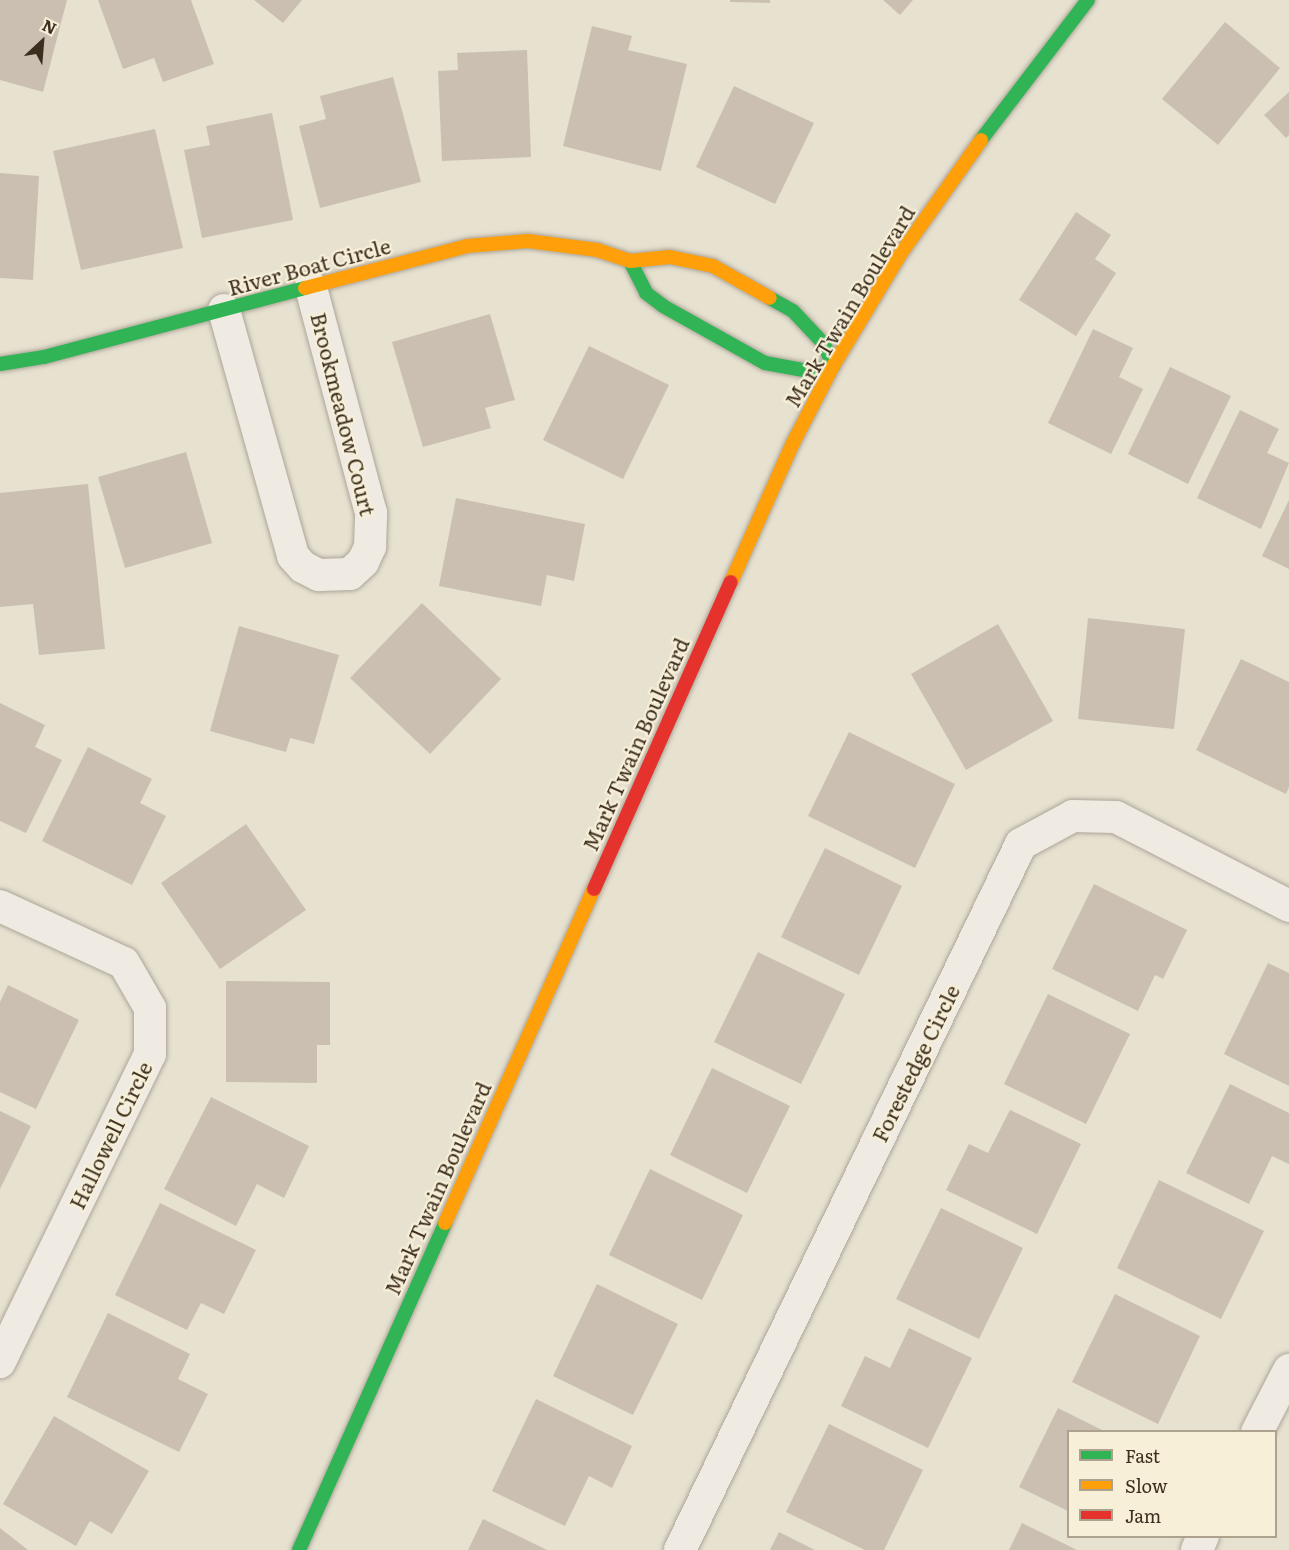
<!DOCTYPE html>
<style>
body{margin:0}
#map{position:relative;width:1289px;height:1550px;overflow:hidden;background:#e7e1d0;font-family:Literata,serif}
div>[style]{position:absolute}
.building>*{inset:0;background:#cbbfb1}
.roads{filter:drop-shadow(0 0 2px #ada699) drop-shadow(0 0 2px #ada699)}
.street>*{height:32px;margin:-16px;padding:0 16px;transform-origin:16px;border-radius:16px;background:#efebe2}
.fast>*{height:14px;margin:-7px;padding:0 7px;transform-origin:7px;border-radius:7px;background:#30b455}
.slow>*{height:14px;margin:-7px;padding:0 7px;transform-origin:7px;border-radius:7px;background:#ff9f0a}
.jam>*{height:14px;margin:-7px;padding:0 7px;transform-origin:7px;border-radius:7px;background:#e5322d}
span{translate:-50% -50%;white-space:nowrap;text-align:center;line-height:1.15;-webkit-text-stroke:4.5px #f7efd7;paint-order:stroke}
.street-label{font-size:21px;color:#3d2f20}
.legend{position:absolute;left:1067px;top:1430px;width:210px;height:108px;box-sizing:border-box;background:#f7efd7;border:2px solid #ada28e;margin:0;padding:8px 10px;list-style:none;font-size:18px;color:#3d2f20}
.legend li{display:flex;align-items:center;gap:12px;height:30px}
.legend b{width:30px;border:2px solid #ada28e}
.north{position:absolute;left:12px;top:12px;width:60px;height:60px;-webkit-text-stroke:4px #f7efd7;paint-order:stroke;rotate:26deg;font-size:16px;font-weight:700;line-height:24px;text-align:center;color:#3d2f20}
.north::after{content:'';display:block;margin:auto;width:21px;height:27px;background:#3d2f20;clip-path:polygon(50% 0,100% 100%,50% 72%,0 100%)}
</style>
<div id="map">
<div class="building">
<i style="clip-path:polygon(0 0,67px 0,43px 92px,0 80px)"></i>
<i style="clip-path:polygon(98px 0,191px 0,214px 64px,163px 82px,154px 58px,123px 69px)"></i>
<i style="clip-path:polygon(254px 0,302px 0,283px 23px)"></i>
<i style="clip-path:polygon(730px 0,770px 0,770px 3px,730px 2px)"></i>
<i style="clip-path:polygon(883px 0,913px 0,900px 15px)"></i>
<i style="clip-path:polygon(1225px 22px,1280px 68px,1218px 145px,1162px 99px)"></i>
<i style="clip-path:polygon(592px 26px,632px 36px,628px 50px,687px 64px,661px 171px,563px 146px)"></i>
<i style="clip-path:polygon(527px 50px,531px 157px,442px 161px,438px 71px,458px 70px,457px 53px)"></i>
<i style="clip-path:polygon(393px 77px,421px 182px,320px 208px,299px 126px,326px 119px,320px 96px)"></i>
<i style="clip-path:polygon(734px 86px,814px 123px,775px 204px,696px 167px)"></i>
<i style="clip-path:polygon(1289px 92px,1289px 135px,1286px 138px,1264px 115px)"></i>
<i style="clip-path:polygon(272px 113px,293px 220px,202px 238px,184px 150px,210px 145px,206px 126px)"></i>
<i style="clip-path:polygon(155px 129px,183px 248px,81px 270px,53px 151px)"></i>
<i style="clip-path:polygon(0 173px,39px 176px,33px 280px,0 278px)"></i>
<i style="clip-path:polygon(1076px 212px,1111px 235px,1095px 259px,1116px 273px,1076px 336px,1019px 300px)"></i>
<i style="clip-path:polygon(490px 314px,515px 400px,485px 408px,491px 428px,423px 447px,392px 342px)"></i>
<i style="clip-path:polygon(1093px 329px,1133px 348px,1119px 377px,1143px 389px,1111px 454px,1048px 423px)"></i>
<i style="clip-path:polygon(589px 346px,669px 385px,623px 479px,543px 440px)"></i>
<i style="clip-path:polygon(1170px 367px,1231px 396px,1188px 484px,1128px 454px)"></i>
<i style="clip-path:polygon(1240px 410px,1279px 429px,1267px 453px,1289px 463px,1261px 529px,1197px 498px)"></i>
<i style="clip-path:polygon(186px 452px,212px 543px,125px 568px,98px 477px)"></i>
<i style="clip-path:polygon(88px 484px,105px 649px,39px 655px,33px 604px,0 607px,0 493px)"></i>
<i style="clip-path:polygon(456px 498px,585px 524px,574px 581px,547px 575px,541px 606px,439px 586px)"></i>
<i style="clip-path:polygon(1289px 500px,1289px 569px,1262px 556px)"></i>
<i style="clip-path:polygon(422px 603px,501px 679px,430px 754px,350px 678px)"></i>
<i style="clip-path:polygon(1088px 618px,1185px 629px,1174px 729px,1078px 719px)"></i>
<i style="clip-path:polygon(998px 624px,1053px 721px,966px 770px,911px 674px)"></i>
<i style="clip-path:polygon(239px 626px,339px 655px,314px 744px,290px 738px,286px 752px,210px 731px)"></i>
<i style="clip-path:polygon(1241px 659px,1289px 682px,1289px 787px,1286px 794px,1196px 750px)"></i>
<i style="clip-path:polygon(0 703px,45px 725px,35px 747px,62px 760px,26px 833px,0 821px)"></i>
<i style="clip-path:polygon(849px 732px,955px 784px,915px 868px,808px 816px)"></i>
<i style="clip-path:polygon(88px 747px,152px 779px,140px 803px,166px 816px,132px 885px,42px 841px)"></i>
<i style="clip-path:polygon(246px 824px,306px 910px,220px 969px,161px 883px)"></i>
<i style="clip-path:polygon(825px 848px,902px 886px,859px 975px,781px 937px)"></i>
<i style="clip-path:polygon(1094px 884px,1187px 930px,1163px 979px,1155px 975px,1138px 1011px,1052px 969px)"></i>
<i style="clip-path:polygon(758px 952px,845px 994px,801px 1084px,714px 1042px)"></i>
<i style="clip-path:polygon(1268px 963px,1289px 973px,1289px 1086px,1224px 1054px)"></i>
<i style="clip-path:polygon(226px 981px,330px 982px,330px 1045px,317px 1045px,317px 1083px,226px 1082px)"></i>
<i style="clip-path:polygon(8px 985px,79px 1020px,36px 1109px,0 1092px,0 1002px)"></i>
<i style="clip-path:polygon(1048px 994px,1130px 1034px,1086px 1124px,1004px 1084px)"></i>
<i style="clip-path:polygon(712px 1068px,790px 1106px,747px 1193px,670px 1155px)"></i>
<i style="clip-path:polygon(1230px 1084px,1289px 1113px,1289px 1164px,1272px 1156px,1249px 1204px,1186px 1173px)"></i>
<i style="clip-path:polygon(211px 1097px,309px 1146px,284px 1198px,257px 1184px,236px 1226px,164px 1189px)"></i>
<i style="clip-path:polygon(1010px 1110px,1081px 1144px,1037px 1234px,946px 1190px,969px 1144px,988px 1153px)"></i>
<i style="clip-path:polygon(0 1111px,31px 1126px,0 1189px)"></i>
<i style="clip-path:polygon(650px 1169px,743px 1215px,702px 1300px,609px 1255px)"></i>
<i style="clip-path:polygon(1159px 1180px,1264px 1231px,1221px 1319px,1117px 1268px)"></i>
<i style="clip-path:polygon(160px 1203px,256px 1250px,224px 1314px,201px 1303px,187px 1330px,115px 1295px)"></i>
<i style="clip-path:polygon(941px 1208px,1023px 1248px,979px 1339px,896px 1299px)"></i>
<i style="clip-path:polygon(597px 1284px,678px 1324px,633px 1415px,553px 1376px)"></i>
<i style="clip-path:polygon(1115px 1294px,1200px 1336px,1158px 1424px,1072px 1382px)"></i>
<i style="clip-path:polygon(108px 1313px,190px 1354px,178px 1379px,208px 1394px,179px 1452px,67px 1397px)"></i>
<i style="clip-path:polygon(909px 1328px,972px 1358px,928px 1448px,841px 1406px,865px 1356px,890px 1368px)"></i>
<i style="clip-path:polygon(536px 1399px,632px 1446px,612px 1488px,589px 1476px,565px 1526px,492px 1491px)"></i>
<i style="clip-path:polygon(1058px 1408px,1106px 1432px,1068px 1432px,1068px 1511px,1019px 1487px)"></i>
<i style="clip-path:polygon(54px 1416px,149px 1471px,112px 1534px,90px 1521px,76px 1546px,3px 1504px)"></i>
<i style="clip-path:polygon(829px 1424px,923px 1470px,884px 1550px,865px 1550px,786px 1512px)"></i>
<i style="clip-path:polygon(483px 1519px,547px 1550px,468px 1550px)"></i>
<i style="clip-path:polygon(1022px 1523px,1077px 1550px,1009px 1550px)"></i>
<i style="clip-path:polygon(0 1528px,28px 1550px,0 1550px)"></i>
<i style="clip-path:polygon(779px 1532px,815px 1550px,770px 1550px)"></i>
</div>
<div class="roads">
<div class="street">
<i style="left:224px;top:310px;width:255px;rotate:74.3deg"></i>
<i style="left:293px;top:556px;width:15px;rotate:48deg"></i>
<i style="left:303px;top:567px;width:18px;rotate:27deg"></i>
<i style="left:319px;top:575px;width:31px;rotate:-2deg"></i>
<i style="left:350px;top:574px;width:18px;rotate:-43deg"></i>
<i style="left:363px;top:562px;width:17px;rotate:-65deg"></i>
<i style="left:370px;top:547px;width:34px;rotate:-88deg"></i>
<i style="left:371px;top:513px;width:234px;rotate:-104.9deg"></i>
<i style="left:0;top:906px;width:136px;rotate:24.7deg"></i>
<i style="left:124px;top:963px;width:52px;rotate:60deg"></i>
<i style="left:150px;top:1008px;width:46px;rotate:90deg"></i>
<i style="left:150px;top:1054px;width:343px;rotate:116deg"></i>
<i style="left:1257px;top:1432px;width:70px;rotate:-62.7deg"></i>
<i style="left:680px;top:1550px;width:784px;rotate:-64.22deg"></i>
<i style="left:1021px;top:844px;width:59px;rotate:-28.3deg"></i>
<i style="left:1073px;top:816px;width:43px;rotate:1.3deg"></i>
<i style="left:1116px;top:817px;width:195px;rotate:27.2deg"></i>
<i style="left:1197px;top:1550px;width:15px;rotate:-67deg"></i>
</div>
<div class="fast">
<i style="left:981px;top:140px;width:176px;rotate:-52.6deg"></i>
<i style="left:630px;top:261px;width:36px;rotate:63deg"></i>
<i style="left:646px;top:293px;width:21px;rotate:37deg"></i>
<i style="left:663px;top:306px;width:117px;rotate:29.2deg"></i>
<i style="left:765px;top:363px;width:45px;rotate:10.3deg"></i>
<i style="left:809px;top:371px;width:25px;rotate:-12deg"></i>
<i style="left:833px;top:366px;width:24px;rotate:-112deg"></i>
<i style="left:824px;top:344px;width:45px;rotate:-133.2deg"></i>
<i style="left:793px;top:311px;width:26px;rotate:-151deg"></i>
<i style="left:0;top:364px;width:45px;rotate:-9deg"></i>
<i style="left:44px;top:357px;width:270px;rotate:-14.8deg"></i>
<i style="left:299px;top:1550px;width:358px;rotate:-65.9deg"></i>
</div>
<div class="slow">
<i style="left:305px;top:288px;width:167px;rotate:-14.5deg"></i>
<i style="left:467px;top:246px;width:61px;rotate:-4.7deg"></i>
<i style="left:528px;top:241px;width:70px;rotate:7.4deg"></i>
<i style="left:597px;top:250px;width:35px;rotate:18deg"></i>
<i style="left:630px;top:261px;width:40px;rotate:-5.7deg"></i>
<i style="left:670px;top:257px;width:44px;rotate:11.8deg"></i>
<i style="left:713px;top:266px;width:65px;rotate:29.3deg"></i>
<i style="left:731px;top:582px;width:150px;rotate:-66deg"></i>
<i style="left:792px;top:445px;width:89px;rotate:-62.6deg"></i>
<i style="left:833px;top:366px;width:128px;rotate:-59deg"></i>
<i style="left:899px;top:256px;width:142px;rotate:-54.7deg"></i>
<i style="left:445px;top:1223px;width:366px;rotate:-66deg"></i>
</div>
<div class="jam">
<i style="left:594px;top:889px;width:336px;rotate:-66deg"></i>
</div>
</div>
<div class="street-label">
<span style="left:309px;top:266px;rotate:-15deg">River Boat Circle</span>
<span style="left:849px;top:306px;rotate:-59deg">Mark Twain Boulevard</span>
<span style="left:344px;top:414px;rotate:76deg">Brookmeadow Court</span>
<span style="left:635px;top:744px;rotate:-66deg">Mark Twain Boulevard</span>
<span style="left:915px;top:1063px;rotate:-64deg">Forestedge Circle</span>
<span style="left:110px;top:1135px;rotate:-64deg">Hallowell Circle</span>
<span style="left:437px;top:1188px;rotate:-66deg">Mark Twain Boulevard</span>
</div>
<ul class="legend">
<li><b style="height:8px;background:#30b455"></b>Fast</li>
<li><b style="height:8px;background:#ff9f0a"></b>Slow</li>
<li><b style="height:8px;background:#e5322d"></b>Jam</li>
</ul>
<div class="north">N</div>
</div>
